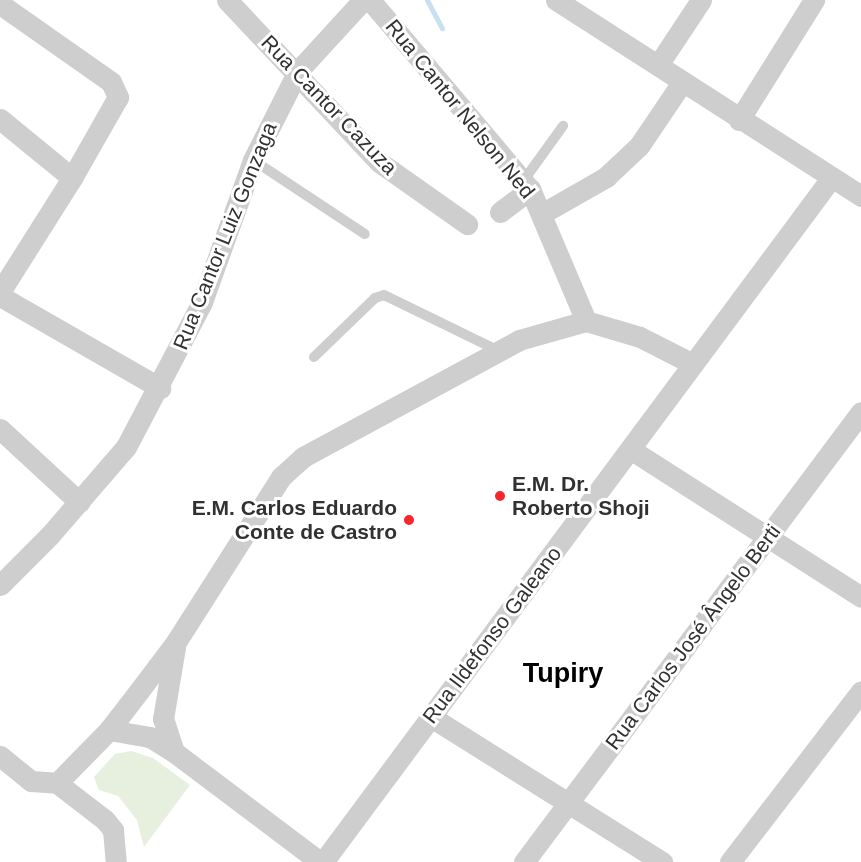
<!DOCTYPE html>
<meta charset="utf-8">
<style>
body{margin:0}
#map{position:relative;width:861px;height:862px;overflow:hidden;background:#fff;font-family:Helvetica,sans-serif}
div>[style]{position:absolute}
.green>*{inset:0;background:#e7efde}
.stream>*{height:5px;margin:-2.5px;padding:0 2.5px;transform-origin:2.5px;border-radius:2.5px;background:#c9e0f0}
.lane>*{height:10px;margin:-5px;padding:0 5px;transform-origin:5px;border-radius:5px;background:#cecece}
.street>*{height:21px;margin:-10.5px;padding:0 10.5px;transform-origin:10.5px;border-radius:10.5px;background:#cecece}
.dots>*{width:16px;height:16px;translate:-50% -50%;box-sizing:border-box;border:3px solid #fff;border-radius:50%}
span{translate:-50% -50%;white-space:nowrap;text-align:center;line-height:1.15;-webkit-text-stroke:6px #fff;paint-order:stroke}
.street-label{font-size:21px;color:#313131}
.poi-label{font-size:21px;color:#313131;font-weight:700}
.left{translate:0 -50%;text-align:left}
.right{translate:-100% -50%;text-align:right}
.district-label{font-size:27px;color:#000;font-weight:700}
</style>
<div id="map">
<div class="green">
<i style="clip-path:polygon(131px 751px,153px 758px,190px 785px,144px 847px,137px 820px,118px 796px,99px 790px,94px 777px,115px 754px)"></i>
</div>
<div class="stream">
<i style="left:427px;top:0;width:32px;rotate:62deg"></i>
</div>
<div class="lane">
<i style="left:253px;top:160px;width:134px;rotate:33.5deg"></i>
<i style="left:524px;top:180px;width:67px;rotate:-54.2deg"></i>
<i style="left:314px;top:357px;width:85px;rotate:-44deg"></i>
<i style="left:375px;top:298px;width:9px;rotate:-18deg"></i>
<i style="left:384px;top:295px;width:128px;rotate:26deg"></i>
</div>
<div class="street">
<i style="left:227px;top:0;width:222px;rotate:46.8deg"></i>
<i style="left:379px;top:162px;width:108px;rotate:35.2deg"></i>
<i style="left:370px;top:0;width:248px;rotate:49.8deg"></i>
<i style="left:530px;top:189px;width:143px;rotate:67deg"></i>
<i style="left:556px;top:0;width:363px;rotate:32.7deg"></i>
<i style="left:0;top:4px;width:136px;rotate:35.1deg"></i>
<i style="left:111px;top:82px;width:17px;rotate:65deg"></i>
<i style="left:118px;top:97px;width:93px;rotate:119.6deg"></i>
<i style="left:72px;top:178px;width:135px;rotate:122.3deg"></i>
<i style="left:658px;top:65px;width:78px;rotate:-56.5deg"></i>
<i style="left:0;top:119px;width:93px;rotate:39.3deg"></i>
<i style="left:739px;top:120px;width:142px;rotate:-58deg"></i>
<i style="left:500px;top:212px;width:38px;rotate:-37deg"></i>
<i style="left:543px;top:213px;width:73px;rotate:-29.7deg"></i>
<i style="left:606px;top:177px;width:45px;rotate:-43.2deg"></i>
<i style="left:639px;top:146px;width:78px;rotate:-55.9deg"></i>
<i style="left:0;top:296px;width:185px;rotate:29.9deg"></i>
<i style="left:0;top:429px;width:108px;rotate:42.7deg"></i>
<i style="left:630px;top:449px;width:274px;rotate:32.6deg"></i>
<i style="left:0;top:585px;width:71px;rotate:-45deg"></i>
<i style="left:50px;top:535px;width:116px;rotate:-49.2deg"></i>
<i style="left:126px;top:447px;width:164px;rotate:-62.3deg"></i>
<i style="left:202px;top:302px;width:151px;rotate:-70.2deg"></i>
<i style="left:253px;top:160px;width:100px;rotate:-63.2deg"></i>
<i style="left:298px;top:71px;width:96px;rotate:-47.5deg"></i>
<i style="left:431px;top:717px;width:273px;rotate:32.1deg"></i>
<i style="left:109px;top:730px;width:42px;rotate:9.7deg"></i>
<i style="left:150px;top:737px;width:28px;rotate:32deg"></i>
<i style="left:174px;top:752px;width:183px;rotate:37deg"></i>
<i style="left:174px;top:752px;width:35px;rotate:-108deg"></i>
<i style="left:163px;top:719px;width:73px;rotate:-80.5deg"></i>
<i style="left:0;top:756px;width:40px;rotate:39deg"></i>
<i style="left:31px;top:781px;width:26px;rotate:4deg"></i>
<i style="left:57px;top:783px;width:74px;rotate:-45.5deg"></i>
<i style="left:109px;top:730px;width:49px;rotate:-52.4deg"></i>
<i style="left:139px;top:691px;width:61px;rotate:-52.9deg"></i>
<i style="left:176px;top:642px;width:196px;rotate:-57.5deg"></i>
<i style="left:281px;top:477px;width:30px;rotate:-42deg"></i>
<i style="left:303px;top:457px;width:246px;rotate:-28.4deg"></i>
<i style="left:519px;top:340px;width:70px;rotate:-15.8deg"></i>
<i style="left:586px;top:321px;width:56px;rotate:16.5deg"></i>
<i style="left:640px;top:337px;width:57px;rotate:27deg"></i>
<i style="left:57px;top:783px;width:61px;rotate:37.6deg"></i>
<i style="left:105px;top:820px;width:13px;rotate:51deg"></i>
<i style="left:113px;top:830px;width:32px;rotate:85deg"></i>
<i style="left:323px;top:862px;width:853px;rotate:-53.39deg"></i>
<i style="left:524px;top:862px;width:562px;rotate:-53.17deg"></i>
<i style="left:730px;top:862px;width:215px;rotate:-52.5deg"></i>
</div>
<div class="dots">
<i style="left:500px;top:496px;background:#f6252e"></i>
<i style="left:409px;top:520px;background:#f6252e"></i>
</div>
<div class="street-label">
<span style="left:329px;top:105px;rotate:46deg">Rua Cantor Cazuza</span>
<span style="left:460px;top:109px;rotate:51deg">Rua Cantor Nelson Ned</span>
<span style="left:225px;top:236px;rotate:-68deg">Rua Cantor Luiz Gonzaga</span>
<span style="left:492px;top:635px;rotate:-53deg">Rua Ildefonso Galeano</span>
<span style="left:693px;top:637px;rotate:-53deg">Rua Carlos José Ângelo Berti</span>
</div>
<div class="poi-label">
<span class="left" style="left:512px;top:496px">E.M. Dr.<br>Roberto Shoji</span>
<span class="right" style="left:397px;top:520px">E.M. Carlos Eduardo<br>Conte de Castro</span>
</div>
<div class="district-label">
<span style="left:563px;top:674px">Tupiry</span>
</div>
</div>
